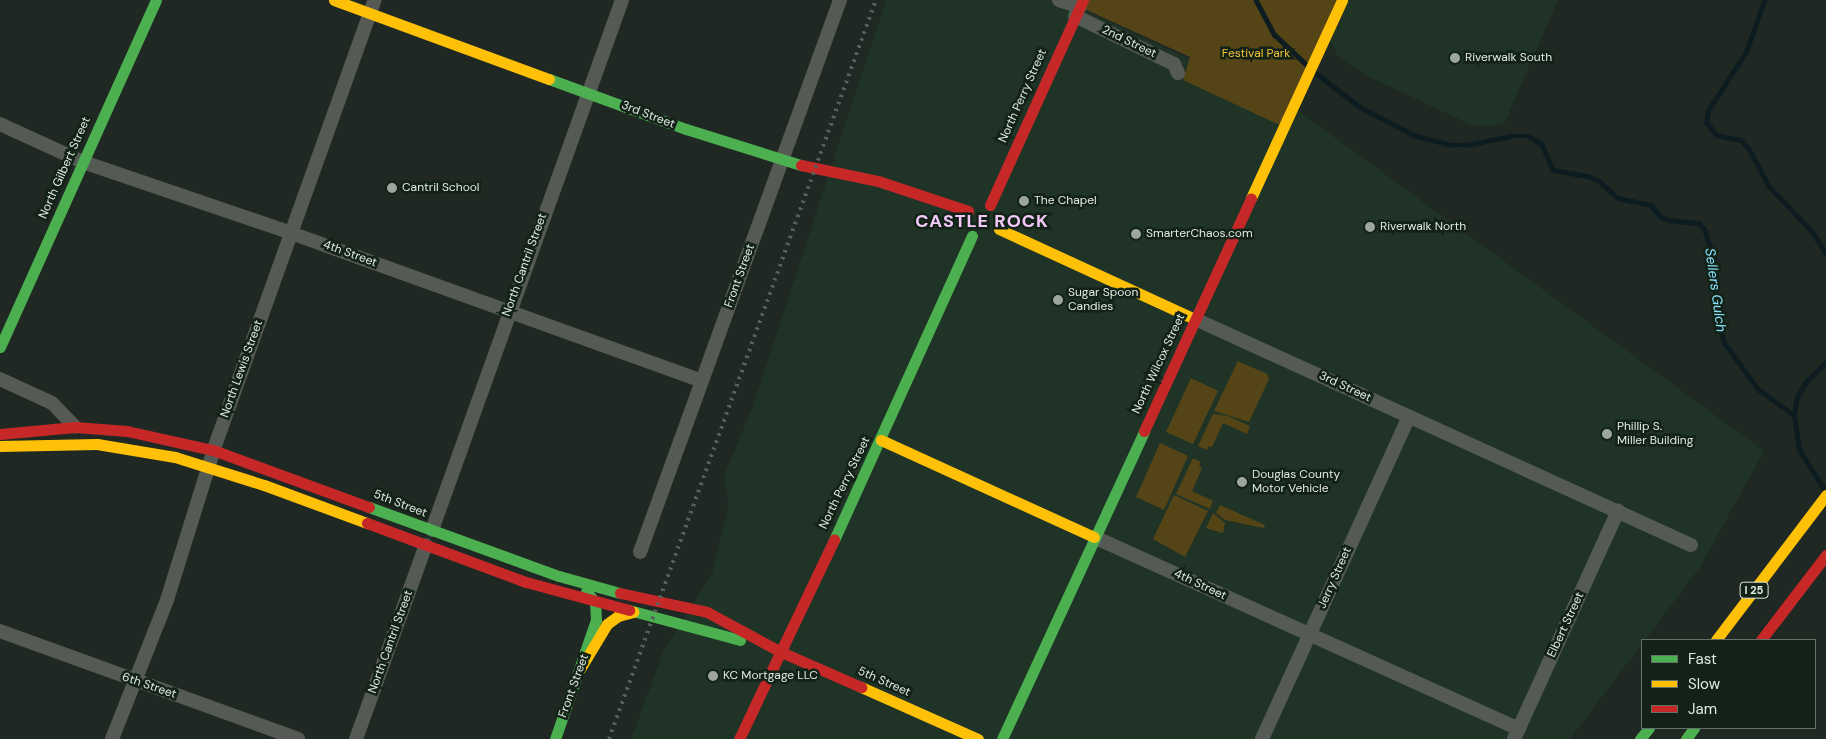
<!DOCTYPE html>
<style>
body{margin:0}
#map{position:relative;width:1826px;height:739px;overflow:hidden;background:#1f2822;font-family:"DM Sans",sans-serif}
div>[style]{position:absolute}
.built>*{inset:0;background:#1f3426}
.green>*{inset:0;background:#554516}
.stream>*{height:4.5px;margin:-2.25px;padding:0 2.25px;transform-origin:2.25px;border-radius:2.25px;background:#0d1c21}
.street>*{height:14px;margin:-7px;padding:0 7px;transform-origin:7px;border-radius:7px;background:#565a55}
.fast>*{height:11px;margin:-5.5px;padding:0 5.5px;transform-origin:5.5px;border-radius:5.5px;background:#4caf50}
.slow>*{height:11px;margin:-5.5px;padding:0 5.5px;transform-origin:5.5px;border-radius:5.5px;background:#ffc107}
.jam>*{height:11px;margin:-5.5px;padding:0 5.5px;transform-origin:5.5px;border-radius:5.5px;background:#c62828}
.rail>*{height:4px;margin-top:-2px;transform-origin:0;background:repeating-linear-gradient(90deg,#5a5f5b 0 2.5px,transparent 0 7.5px)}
.dots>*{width:14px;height:14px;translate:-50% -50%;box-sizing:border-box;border:2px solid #122217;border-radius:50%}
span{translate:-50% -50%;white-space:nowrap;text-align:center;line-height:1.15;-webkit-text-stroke:5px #122217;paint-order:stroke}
.shield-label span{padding:1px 4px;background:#122217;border:1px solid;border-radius:4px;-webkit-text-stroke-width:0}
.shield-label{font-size:11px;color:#e0eae2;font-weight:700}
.street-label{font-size:12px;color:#e0eae2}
.park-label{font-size:12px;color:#f6c33c}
.poi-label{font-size:12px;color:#e0eae2}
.left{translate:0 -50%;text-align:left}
.water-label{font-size:14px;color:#8ae0fd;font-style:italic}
.district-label{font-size:18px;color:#f3c9f9;font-weight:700;letter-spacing:1px}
.legend{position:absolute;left:1641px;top:639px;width:175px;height:90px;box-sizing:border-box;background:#122217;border:1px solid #647268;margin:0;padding:6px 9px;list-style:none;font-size:15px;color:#e0eae2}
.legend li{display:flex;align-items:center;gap:10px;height:25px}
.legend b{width:25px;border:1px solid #647268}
</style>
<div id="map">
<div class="built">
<i style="clip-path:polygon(886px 0,1080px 0,1077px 7px,1293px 107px,1764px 451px,1700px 567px,1570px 739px,631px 739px,664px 650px,712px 574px,729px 505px,724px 476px,753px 406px)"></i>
<i style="clip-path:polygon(1342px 0,1558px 0,1504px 124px,1490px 126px,1472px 125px,1369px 77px,1338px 56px,1327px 35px)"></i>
</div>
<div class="green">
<i style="clip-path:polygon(1083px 0,1337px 0,1284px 127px,1183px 80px,1190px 57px,1080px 7px)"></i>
<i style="clip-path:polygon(1238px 361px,1267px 374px,1269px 379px,1249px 422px,1214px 411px)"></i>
<i style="clip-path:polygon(1191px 378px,1218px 391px,1193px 444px,1166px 432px)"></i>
<i style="clip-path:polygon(1213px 414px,1228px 416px,1250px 426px,1247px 434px,1223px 423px,1212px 447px,1209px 446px,1207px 450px,1198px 446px)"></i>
<i style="clip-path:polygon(1160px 443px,1188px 456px,1164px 510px,1136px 497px)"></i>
<i style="clip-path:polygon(1193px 458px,1201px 462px,1199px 466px,1202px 468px,1192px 491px,1213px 501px,1210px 509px,1176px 494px)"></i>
<i style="clip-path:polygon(1174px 495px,1208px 511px,1185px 557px,1153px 539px)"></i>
<i style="clip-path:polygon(1220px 505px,1265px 525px,1264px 528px,1225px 520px,1216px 513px)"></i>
<i style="clip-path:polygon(1213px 513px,1225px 523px,1223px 533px,1206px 528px)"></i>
</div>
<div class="stream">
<i style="left:1256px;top:0;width:40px;rotate:62deg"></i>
<i style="left:1275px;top:35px;width:44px;rotate:43.2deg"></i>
<i style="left:1765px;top:0;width:56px;rotate:109.7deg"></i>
<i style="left:1746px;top:53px;width:69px;rotate:123.2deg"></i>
<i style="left:1708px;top:111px;width:12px;rotate:95deg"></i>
<i style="left:1707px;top:123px;width:16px;rotate:50deg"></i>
<i style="left:1717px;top:135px;width:25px;rotate:12deg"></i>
<i style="left:1741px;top:140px;width:10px;rotate:45deg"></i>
<i style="left:1748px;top:147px;width:44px;rotate:61.7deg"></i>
<i style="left:1769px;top:186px;width:62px;rotate:46.3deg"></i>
<i style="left:1812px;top:231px;width:26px;rotate:58deg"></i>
<i style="left:1316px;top:73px;width:56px;rotate:37.7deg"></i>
<i style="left:1360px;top:107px;width:63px;rotate:27.4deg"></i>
<i style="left:1416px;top:136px;width:37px;rotate:14deg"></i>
<i style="left:1452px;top:145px;width:15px"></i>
<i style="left:1467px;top:145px;width:45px;rotate:-11.6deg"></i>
<i style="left:1511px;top:136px;width:17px"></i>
<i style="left:1528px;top:136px;width:16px;rotate:30deg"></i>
<i style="left:1542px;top:144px;width:28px;rotate:67deg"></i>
<i style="left:1553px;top:170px;width:36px;rotate:10deg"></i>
<i style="left:1588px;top:176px;width:12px;rotate:24deg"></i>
<i style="left:1599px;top:181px;width:25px;rotate:42deg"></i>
<i style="left:1618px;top:198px;width:34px;rotate:12deg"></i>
<i style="left:1651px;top:205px;width:14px;rotate:51deg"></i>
<i style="left:1660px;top:216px;width:10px;rotate:24deg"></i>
<i style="left:1669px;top:220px;width:30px;rotate:6deg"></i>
<i style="left:1699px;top:223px;width:9px;rotate:49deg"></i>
<i style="left:1705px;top:230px;width:30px;rotate:73deg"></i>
<i style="left:1714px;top:259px;width:53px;rotate:86.8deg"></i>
<i style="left:1717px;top:312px;width:31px;rotate:77deg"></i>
<i style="left:1724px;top:342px;width:58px;rotate:54.1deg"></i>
<i style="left:1758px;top:389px;width:44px;rotate:35.8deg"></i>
<i style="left:1823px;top:488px;width:45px;rotate:-122.3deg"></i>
<i style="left:1799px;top:450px;width:35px;rotate:-98deg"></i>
<i style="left:1794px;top:415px;width:18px;rotate:-81deg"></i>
<i style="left:1797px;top:397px;width:17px;rotate:-59deg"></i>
<i style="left:1806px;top:382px;width:28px;rotate:-44deg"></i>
</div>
<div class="street">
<i style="left:1059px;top:0;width:22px;rotate:18deg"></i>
<i style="left:1075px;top:16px;width:110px;rotate:25.9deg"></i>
<i style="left:1174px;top:64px;width:10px;rotate:66deg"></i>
<i style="left:0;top:124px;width:91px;rotate:24.6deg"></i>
<i style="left:83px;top:162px;width:220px;rotate:18.8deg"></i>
<i style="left:291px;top:233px;width:436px;rotate:19.8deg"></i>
<i style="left:1195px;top:319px;width:545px;rotate:24.5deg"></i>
<i style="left:0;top:379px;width:57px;rotate:24.8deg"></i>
<i style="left:52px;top:403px;width:33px;rotate:46deg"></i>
<i style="left:432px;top:530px;width:563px;rotate:-70.28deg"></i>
<i style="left:1094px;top:537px;width:466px;rotate:24.3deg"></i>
<i style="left:640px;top:552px;width:587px;rotate:-70.08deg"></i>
<i style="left:0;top:631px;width:317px;rotate:19.9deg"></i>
<i style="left:112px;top:739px;width:149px;rotate:-68.4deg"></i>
<i style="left:167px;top:600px;width:164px;rotate:-72.7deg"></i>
<i style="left:216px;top:443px;width:471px;rotate:-70.3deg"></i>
<i style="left:356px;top:739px;width:206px;rotate:-70.2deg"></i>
<i style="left:1262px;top:739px;width:354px;rotate:-65.5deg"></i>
<i style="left:1514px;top:739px;width:251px;rotate:-65.5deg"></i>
</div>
<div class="fast">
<i style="left:549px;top:79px;width:146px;rotate:20.1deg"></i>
<i style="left:686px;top:129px;width:121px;rotate:17.4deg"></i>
<i style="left:0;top:347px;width:380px;rotate:-65.8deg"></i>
<i style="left:369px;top:507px;width:202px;rotate:20deg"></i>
<i style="left:559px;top:576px;width:63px;rotate:15.6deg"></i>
<i style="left:834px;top:540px;width:334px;rotate:-65.6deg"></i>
<i style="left:629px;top:610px;width:115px;rotate:15.1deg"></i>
<i style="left:555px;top:739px;width:126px;rotate:-71deg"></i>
<i style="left:596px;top:620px;width:18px;rotate:-93deg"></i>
<i style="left:595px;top:602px;width:14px;rotate:-129deg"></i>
<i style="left:1002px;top:739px;width:339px;rotate:-65.2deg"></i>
<i style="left:1640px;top:739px;width:14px;rotate:-51deg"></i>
<i style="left:1686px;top:739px;width:14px;rotate:-54deg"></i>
</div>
<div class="slow">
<i style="left:334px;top:0;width:229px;rotate:20.2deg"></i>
<i style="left:1251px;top:198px;width:218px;rotate:-65.3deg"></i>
<i style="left:999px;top:229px;width:216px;rotate:24.7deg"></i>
<i style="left:881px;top:440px;width:234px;rotate:24.5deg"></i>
<i style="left:0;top:446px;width:97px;rotate:-1.2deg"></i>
<i style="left:97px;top:444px;width:79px;rotate:9.5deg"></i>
<i style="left:175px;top:457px;width:93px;rotate:17.5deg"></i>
<i style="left:264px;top:485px;width:110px;rotate:20.3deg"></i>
<i style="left:1716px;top:640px;width:182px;rotate:-52.8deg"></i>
<i style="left:580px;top:669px;width:52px;rotate:-59deg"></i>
<i style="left:607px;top:624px;width:14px;rotate:-36deg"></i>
<i style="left:618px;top:616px;width:16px;rotate:-15deg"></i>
<i style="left:861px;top:687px;width:128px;rotate:24deg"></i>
</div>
<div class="jam">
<i style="left:801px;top:165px;width:79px;rotate:11.7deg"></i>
<i style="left:878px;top:181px;width:95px;rotate:18.4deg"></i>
<i style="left:990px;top:205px;width:225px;rotate:-65.6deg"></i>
<i style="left:1144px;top:431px;width:256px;rotate:-65.3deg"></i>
<i style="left:0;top:434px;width:75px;rotate:-5.3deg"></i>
<i style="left:75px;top:427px;width:52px;rotate:4.4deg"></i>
<i style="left:127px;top:431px;width:88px;rotate:12.5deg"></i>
<i style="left:213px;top:450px;width:166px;rotate:20.1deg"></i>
<i style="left:367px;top:523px;width:170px;rotate:20.4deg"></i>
<i style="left:526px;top:582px;width:107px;rotate:15.2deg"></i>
<i style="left:620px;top:593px;width:89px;rotate:12.3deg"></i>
<i style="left:707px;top:612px;width:82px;rotate:28.4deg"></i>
<i style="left:779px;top:651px;width:90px;rotate:23.7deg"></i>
<i style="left:1761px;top:640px;width:107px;rotate:-52.6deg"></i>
<i style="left:739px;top:739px;width:221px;rotate:-64.5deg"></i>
</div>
<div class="rail">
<i style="left:609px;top:739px;width:786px;rotate:-70.14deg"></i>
</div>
<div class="dots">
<i style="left:1455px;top:58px;background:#9ca69f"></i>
<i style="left:392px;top:188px;background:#9ca69f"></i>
<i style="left:1024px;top:201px;background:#9ca69f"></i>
<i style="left:1370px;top:227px;background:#9ca69f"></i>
<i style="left:1136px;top:234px;background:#9ca69f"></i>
<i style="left:1058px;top:300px;background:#9ca69f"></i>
<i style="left:1607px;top:434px;background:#9ca69f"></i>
<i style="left:1242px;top:482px;background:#9ca69f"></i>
<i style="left:713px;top:676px;background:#9ca69f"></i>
</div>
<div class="shield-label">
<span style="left:1754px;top:590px">I 25</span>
</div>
<div class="street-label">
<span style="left:1129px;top:42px;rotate:26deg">2nd Street</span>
<span style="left:1023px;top:96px;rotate:-66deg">North Perry Street</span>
<span style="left:648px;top:115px;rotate:21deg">3rd Street</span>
<span style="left:65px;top:168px;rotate:-66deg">North Gilbert Street</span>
<span style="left:350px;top:254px;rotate:20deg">4th Street</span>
<span style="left:525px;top:265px;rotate:-70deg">North Cantril Street</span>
<span style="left:740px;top:276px;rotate:-70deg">Front Street</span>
<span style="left:1159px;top:364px;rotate:-65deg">North Wilcox Street</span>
<span style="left:242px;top:369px;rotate:-70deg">North Lewis Street</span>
<span style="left:1345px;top:387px;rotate:25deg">3rd Street</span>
<span style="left:845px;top:483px;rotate:-64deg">North Perry Street</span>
<span style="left:400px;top:504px;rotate:21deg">5th Street</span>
<span style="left:1335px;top:578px;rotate:-66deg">Jerry Street</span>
<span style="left:1200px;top:585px;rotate:25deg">4th Street</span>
<span style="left:1566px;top:625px;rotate:-65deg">Elbert Street</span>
<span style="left:391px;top:642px;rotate:-70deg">North Cantril Street</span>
<span style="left:884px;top:682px;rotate:24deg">5th Street</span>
<span style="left:149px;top:686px;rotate:19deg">6th Street</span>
<span style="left:574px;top:686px;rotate:-70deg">Front Street</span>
</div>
<div class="park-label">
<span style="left:1256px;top:54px">Festival Park</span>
</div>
<div class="poi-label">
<span class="left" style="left:1465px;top:58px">Riverwalk South</span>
<span class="left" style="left:402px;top:188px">Cantril School</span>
<span class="left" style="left:1034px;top:201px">The Chapel</span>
<span class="left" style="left:1380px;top:227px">Riverwalk North</span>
<span class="left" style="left:1146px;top:234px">SmarterChaos.com</span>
<span class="left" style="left:1068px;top:300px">Sugar Spoon<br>Candies</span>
<span class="left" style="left:1617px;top:434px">Phillip S.<br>Miller Building</span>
<span class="left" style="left:1252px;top:482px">Douglas County<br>Motor Vehicle</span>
<span class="left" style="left:723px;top:676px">KC Mortgage LLC</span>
</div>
<div class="water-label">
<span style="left:1716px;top:290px;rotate:82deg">Sellers Gulch</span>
</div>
<div class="district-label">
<span style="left:982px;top:221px">CASTLE ROCK</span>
</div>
<ul class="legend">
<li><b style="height:6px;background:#4caf50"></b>Fast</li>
<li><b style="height:6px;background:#ffc107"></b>Slow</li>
<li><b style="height:6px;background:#c62828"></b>Jam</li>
</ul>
</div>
